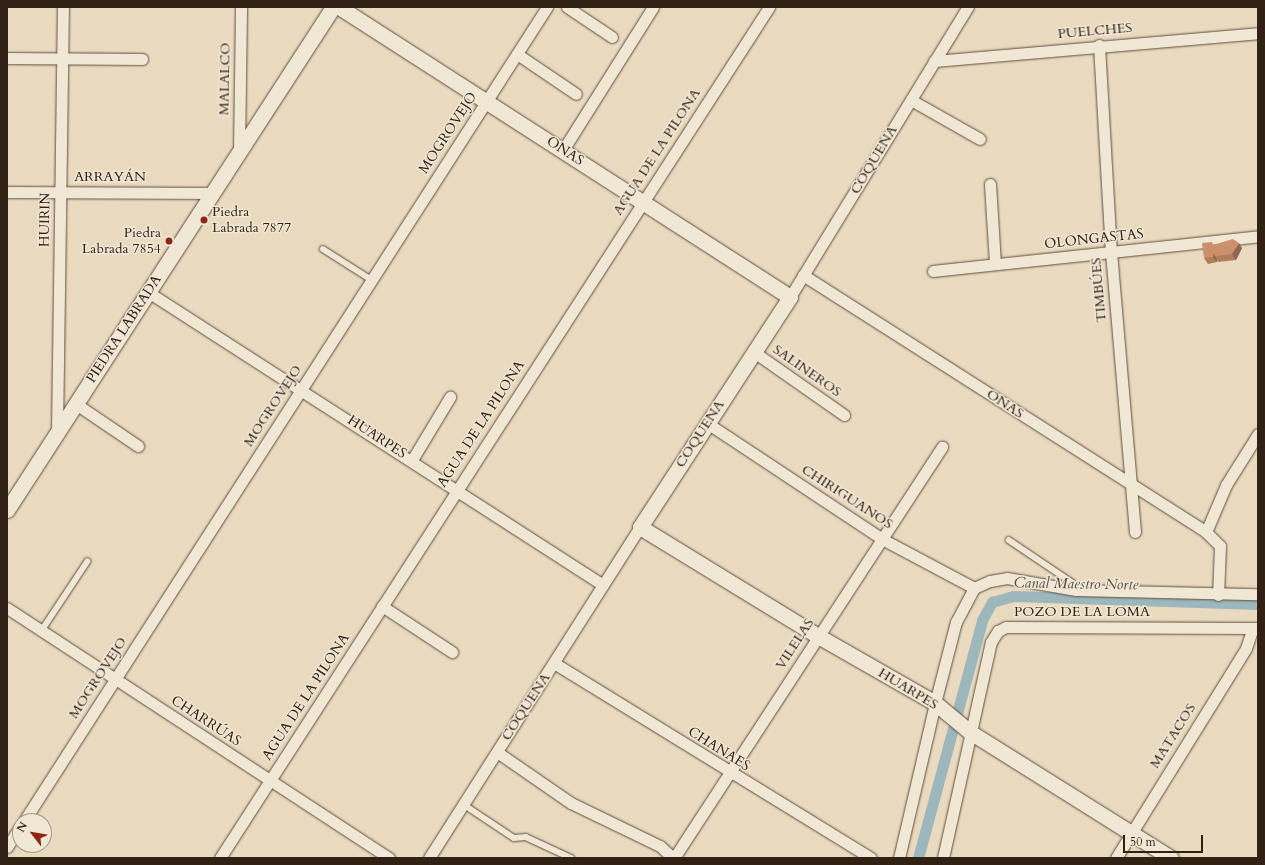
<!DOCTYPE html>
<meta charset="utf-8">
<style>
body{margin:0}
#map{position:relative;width:1265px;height:865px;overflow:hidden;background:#eadabf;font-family:Cardo,serif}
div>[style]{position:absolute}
.canal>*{height:11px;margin:-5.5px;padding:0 5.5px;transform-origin:5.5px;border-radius:5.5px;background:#9db8bd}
.roads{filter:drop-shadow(0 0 1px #5e4f3f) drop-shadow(0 0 1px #5e4f3f)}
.service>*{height:5.5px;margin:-2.75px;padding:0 2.75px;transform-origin:2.75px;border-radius:2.75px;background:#f1e7d5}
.minor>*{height:11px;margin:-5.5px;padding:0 5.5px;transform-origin:5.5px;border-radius:5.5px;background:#f1e7d5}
.secondary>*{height:15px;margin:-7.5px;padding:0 7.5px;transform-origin:7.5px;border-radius:7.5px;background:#f1e7d5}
.wall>*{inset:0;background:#af7d5d}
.shaded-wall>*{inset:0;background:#8f664c}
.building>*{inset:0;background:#cc916c}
.dots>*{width:11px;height:11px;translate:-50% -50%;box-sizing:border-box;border:2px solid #f1e7d5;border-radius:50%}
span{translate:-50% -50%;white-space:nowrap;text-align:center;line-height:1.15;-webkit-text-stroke:3px #f1e7d5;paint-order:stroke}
.street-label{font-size:14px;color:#302114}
.poi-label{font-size:14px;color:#302114}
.left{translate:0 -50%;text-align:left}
.right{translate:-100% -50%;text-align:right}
.water-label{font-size:15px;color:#514e47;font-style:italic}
.frame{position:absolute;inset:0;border:8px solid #302114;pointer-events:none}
.north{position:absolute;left:12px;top:813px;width:40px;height:40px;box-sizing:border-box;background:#f1e7d5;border:1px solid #a49888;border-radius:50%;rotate:301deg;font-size:11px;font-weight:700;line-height:16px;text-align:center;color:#302114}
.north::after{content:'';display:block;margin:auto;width:14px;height:18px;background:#8f2418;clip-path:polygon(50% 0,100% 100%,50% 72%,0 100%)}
.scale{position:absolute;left:1123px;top:835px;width:80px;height:18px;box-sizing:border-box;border:2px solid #302114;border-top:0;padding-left:5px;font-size:12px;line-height:14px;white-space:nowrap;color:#302114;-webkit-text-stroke:3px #f1e7d5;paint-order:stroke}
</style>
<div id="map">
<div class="canal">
<i style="left:918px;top:858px;width:246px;rotate:-74.9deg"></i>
<i style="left:982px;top:620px;width:21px;rotate:-61deg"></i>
<i style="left:992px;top:602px;width:22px;rotate:-16deg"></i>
<i style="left:1013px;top:596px;width:245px;rotate:1.9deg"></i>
</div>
<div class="roads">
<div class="service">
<i style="left:323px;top:249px;width:58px;rotate:32.3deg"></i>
<i style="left:1009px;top:540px;width:77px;rotate:33.9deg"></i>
<i style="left:1073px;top:583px;width:6px;rotate:72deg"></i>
<i style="left:42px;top:630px;width:82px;rotate:-56.5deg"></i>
<i style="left:463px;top:804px;width:61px;rotate:33.7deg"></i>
<i style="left:514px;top:838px;width:12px;rotate:-5deg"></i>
<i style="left:526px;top:837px;width:50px;rotate:25deg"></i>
</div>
<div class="minor">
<i style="left:567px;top:7px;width:54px;rotate:33.7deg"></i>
<i style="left:1099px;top:45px;width:207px;rotate:86.7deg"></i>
<i style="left:1111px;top:252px;width:281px;rotate:85.1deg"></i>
<i style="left:517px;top:54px;width:71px;rotate:34.1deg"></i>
<i style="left:7px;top:58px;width:135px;rotate:0.4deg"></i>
<i style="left:934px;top:61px;width:325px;rotate:-4.9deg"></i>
<i style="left:911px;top:100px;width:79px;rotate:29.5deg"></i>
<i style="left:563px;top:150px;width:169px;rotate:-57.8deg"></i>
<i style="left:239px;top:152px;width:145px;rotate:-89.2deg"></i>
<i style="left:990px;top:184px;width:80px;rotate:86.4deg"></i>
<i style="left:7px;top:192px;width:206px;rotate:0.3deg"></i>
<i style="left:933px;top:271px;width:327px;rotate:-6.1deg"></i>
<i style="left:803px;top:275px;width:478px;rotate:32.5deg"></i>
<i style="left:1206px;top:532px;width:20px;rotate:45deg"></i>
<i style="left:1220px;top:546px;width:49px;rotate:92.3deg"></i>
<i style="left:148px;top:292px;width:541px;rotate:32.78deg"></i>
<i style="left:790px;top:297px;width:340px;rotate:-58.5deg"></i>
<i style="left:754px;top:352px;width:110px;rotate:35deg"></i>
<i style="left:76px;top:404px;width:75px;rotate:34.1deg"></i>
<i style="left:707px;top:423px;width:210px;rotate:33.5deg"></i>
<i style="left:882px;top:539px;width:104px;rotate:28deg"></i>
<i style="left:57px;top:433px;width:426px;rotate:-89.2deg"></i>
<i style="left:412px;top:460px;width:74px;rotate:-58.9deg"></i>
<i style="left:1206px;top:532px;width:51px;rotate:-66.9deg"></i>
<i style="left:1226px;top:485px;width:60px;rotate:-57.9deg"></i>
<i style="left:382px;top:606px;width:84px;rotate:33.3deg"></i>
<i style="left:7px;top:608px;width:457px;rotate:33.2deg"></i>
<i style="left:554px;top:663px;width:372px;rotate:31.6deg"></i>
<i style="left:497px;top:752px;width:90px;rotate:34.6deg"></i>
<i style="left:571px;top:803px;width:99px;rotate:25.8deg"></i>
<i style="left:660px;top:846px;width:18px;rotate:43deg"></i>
<i style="left:24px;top:821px;width:968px;rotate:-57.28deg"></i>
<i style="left:7px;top:847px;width:24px;rotate:-57deg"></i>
<i style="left:220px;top:858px;width:1013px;rotate:-57.17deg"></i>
<i style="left:429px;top:858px;width:393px;rotate:-57.5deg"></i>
<i style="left:674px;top:858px;width:491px;rotate:-56.9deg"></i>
<i style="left:899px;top:858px;width:159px;rotate:-76.9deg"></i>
<i style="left:935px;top:703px;width:84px;rotate:-75.5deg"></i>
<i style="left:956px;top:622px;width:38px;rotate:-62deg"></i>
<i style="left:974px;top:588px;width:17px;rotate:-24deg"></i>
<i style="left:990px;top:581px;width:17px;rotate:-10deg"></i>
<i style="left:1007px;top:578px;width:70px;rotate:9.9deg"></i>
<i style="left:1076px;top:590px;width:182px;rotate:1.3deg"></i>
<i style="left:943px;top:858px;width:221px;rotate:-77.5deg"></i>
<i style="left:991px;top:642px;width:13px;rotate:-58deg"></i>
<i style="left:998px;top:631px;width:9px;rotate:-27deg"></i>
<i style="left:1006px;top:627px;width:252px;rotate:0.2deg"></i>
<i style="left:1116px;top:858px;width:247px;rotate:-58.2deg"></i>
<i style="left:1246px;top:648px;width:21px;rotate:-71deg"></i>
</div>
<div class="secondary">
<i style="left:339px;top:7px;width:536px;rotate:32.74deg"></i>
<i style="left:790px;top:297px;width:275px;rotate:123.1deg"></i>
<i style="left:640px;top:527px;width:209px;rotate:31.5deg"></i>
<i style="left:818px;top:636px;width:135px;rotate:29.8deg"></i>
<i style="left:935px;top:703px;width:45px;rotate:39.6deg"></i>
<i style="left:970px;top:732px;width:237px;rotate:32.1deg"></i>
<i style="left:7px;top:510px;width:599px;rotate:-57.05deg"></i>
</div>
</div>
<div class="wall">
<i style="clip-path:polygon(1214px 244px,1242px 248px,1236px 260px,1218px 262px,1217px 260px,1217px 262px,1208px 264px,1204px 258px)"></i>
</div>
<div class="shaded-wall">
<i style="clip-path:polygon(1239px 243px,1242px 248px,1236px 260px,1232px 254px)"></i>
<i style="clip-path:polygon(1214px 253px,1215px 256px,1217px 260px,1217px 262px,1213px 257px)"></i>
</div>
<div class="building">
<i style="clip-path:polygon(1233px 239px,1239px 243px,1232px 254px,1215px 256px,1214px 253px,1213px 257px,1204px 258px,1202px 243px,1212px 242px,1213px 245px)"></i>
</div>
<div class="dots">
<i style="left:204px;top:220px;background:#8f2418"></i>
<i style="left:169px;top:241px;background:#8f2418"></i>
</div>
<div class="street-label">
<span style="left:1095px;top:31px;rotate:-5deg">PUELCHES</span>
<span style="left:225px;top:79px;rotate:-89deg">MALALCO</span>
<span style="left:448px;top:133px;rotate:-57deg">MOGROVEJO</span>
<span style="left:565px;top:151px;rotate:33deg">ONAS</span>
<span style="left:657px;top:152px;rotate:-57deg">AGUA DE LA PILONA</span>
<span style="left:874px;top:160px;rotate:-59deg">COQUENA</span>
<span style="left:110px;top:177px">ARRAYÁN</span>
<span style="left:45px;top:220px;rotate:-89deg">HUIRIN</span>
<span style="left:1094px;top:239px;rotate:-6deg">OLONGASTAS</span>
<span style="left:1099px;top:290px;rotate:-95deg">TIMBÚES</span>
<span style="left:124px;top:329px;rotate:-57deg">PIEDRA LABRADA</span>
<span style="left:807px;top:371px;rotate:35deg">SALINEROS</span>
<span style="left:1005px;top:404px;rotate:33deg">ONAS</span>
<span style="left:273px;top:406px;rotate:-57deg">MOGROVEJO</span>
<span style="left:481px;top:424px;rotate:-57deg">AGUA DE LA PILONA</span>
<span style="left:700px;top:434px;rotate:-57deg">COQUENA</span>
<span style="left:377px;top:437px;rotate:33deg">HUARPES</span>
<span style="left:847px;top:497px;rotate:33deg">CHIRIGUANOS</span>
<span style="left:1082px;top:612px">POZO DE LA LOMA</span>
<span style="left:795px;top:644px;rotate:-57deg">VILELAS</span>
<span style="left:98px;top:678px;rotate:-57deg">MOGROVEJO</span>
<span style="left:908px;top:689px;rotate:31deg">HUARPES</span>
<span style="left:306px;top:697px;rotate:-57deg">AGUA DE LA PILONA</span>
<span style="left:526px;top:707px;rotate:-57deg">COQUENA</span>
<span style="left:206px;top:721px;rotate:33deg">CHARRÚAS</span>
<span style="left:1173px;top:736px;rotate:-58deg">MATACOS</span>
<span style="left:719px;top:749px;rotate:32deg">CHANAES</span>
</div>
<div class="poi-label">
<span class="left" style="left:212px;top:220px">Piedra<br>Labrada 7877</span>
<span class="right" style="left:161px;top:241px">Piedra<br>Labrada 7854</span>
</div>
<div class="water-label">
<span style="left:1076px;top:584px;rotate:1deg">Canal Maestro Norte</span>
</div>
<div class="frame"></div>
<div class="north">N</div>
<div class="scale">50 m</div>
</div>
